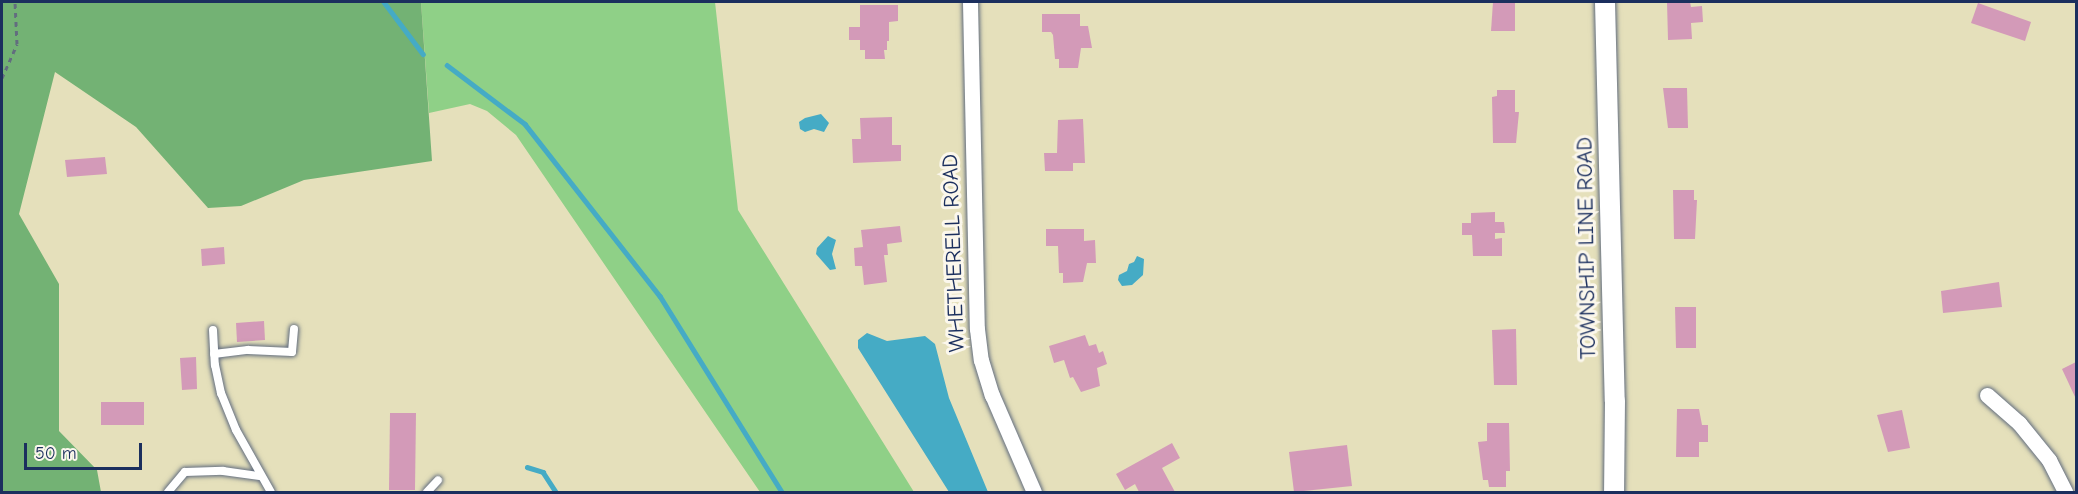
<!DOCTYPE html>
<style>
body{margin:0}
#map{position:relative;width:2078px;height:494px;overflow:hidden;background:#e5e0bb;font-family:"Comic Neue",sans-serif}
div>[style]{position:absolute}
.green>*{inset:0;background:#8fd087}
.forest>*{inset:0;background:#73b274}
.water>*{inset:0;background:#45abc5}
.stream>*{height:4.5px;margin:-2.25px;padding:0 2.25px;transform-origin:2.25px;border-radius:2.25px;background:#45abc5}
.building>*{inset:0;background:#d39ab8}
.path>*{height:3px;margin-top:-1.5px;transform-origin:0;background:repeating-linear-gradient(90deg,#626d7f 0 4.5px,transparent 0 9px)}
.roads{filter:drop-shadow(0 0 2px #626d7f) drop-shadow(0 0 2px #626d7f)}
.service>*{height:8px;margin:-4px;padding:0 4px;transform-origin:4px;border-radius:4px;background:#fff}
.minor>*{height:15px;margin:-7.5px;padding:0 7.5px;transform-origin:7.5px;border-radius:7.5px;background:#fff}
.tertiary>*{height:20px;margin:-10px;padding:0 10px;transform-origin:10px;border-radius:10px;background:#fff}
span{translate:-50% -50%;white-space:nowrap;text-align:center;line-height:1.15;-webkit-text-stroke:6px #fbf7ec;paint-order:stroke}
.street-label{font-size:22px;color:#1b2f5e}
.frame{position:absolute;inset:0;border:3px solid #1b2f5e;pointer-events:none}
.scale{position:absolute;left:24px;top:443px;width:118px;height:27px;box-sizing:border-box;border:3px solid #1b2f5e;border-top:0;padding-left:8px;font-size:18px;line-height:21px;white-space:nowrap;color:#1b2f5e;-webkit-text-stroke:4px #fbf7ec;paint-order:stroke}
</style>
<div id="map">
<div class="green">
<i style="clip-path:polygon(421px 2px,715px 2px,738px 210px,914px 492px,760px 492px,516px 135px,487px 111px,470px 104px,429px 113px)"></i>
</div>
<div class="forest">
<i style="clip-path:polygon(2px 2px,421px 2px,432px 161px,304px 180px,241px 206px,208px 208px,136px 127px,55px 72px,19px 214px,59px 284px,59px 431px,97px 470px,101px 492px,2px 492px)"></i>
</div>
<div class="water">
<i style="clip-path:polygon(821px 114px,829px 123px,824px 132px,814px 129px,805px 132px,800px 129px,799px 122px,805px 118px)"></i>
<i style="clip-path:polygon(828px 236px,836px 240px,832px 254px,836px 269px,830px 270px,816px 254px,817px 248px)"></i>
<i style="clip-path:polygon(1137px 256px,1144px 259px,1143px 275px,1132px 285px,1122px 286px,1118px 280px,1119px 275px,1127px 271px,1129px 264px,1134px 262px)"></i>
<i style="clip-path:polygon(867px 333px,887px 341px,925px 336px,935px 344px,949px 398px,988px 492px,949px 492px,858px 348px,858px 340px)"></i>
</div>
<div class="stream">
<i style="left:384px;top:2px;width:65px;rotate:53.1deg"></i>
<i style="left:447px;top:65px;width:98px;rotate:37.1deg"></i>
<i style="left:525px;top:124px;width:219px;rotate:51.9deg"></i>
<i style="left:660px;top:296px;width:231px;rotate:58.1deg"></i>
<i style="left:527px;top:467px;width:17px;rotate:17deg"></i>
<i style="left:543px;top:472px;width:24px;rotate:57deg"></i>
</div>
<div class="building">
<i style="clip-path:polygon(1493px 2px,1515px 2px,1515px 31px,1491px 31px)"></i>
<i style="clip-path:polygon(1667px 2px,1690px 2px,1691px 7px,1702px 6px,1703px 22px,1691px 23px,1692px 39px,1668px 40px)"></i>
<i style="clip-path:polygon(1978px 3px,2031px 22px,2025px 41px,1971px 23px)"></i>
<i style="clip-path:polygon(860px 5px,898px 5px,898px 21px,889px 22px,889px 41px,887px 41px,887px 50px,884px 50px,885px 59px,865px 59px,865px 50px,860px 50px,860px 40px,849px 40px,849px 27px,860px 27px)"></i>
<i style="clip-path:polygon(1042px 14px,1080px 14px,1080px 26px,1088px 26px,1092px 48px,1081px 48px,1078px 68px,1059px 68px,1059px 59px,1055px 59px,1053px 35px,1051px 32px,1042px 32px)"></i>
<i style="clip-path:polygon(1663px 88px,1687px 88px,1688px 128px,1668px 128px)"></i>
<i style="clip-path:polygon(1497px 90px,1515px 90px,1515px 112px,1519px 112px,1516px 143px,1493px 143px,1492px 97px,1497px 96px)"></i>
<i style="clip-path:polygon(892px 117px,892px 145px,901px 145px,901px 161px,853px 163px,852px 139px,861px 139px,860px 118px)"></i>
<i style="clip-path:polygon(1083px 119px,1085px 163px,1073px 163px,1073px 171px,1045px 171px,1044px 153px,1057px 153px,1058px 120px)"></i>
<i style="clip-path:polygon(105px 157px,107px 174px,67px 177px,65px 160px)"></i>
<i style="clip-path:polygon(1673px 190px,1694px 190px,1694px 200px,1697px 200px,1695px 239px,1674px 239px)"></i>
<i style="clip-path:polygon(1495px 212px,1495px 222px,1504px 222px,1505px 233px,1495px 233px,1495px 239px,1502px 238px,1502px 256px,1473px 256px,1472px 235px,1462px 235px,1462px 223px,1471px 223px,1471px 213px)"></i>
<i style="clip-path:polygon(900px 226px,902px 242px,887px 244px,888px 255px,884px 255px,887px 282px,864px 285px,862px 266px,855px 266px,854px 248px,863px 247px,861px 230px)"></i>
<i style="clip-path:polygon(1046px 229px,1084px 229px,1084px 241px,1095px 240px,1096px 263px,1087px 263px,1083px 282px,1063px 283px,1063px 273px,1059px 273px,1058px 246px,1046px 246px)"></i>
<i style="clip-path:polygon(224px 247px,225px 264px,202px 266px,201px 249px)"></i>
<i style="clip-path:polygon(1999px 282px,2002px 307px,1943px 313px,1941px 291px)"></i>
<i style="clip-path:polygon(1675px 307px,1696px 307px,1696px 348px,1676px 348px)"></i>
<i style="clip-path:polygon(264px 321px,265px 340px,237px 342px,236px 323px)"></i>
<i style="clip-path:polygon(1516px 329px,1517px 385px,1494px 385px,1492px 330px)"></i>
<i style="clip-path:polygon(1085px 335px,1089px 346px,1096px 344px,1099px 353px,1103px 351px,1107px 364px,1097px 368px,1100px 386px,1081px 392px,1073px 377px,1070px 378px,1064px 360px,1054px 363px,1049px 346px)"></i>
<i style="clip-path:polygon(196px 357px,197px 389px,182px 390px,180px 358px)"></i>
<i style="clip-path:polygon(2076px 362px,2076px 399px,2062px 369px)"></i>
<i style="clip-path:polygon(101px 402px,144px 402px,144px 425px,101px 425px)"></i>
<i style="clip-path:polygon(1677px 409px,1699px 409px,1702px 425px,1708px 425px,1708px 442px,1699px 442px,1699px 457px,1676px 457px)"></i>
<i style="clip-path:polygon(1902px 410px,1910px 448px,1888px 452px,1877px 415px)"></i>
<i style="clip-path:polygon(390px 413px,416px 413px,415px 490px,389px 490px)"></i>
<i style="clip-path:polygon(1487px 423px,1509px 423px,1510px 471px,1506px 471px,1506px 487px,1489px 487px,1488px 480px,1483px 480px,1478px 442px,1487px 441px)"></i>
<i style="clip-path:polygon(1172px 443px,1180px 458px,1162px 468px,1175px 492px,1139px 492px,1135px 484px,1125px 490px,1116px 474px)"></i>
<i style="clip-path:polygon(1347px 445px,1352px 486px,1294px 492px,1289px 452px)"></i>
</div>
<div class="path">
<i style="left:2px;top:78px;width:37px;rotate:-66deg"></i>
<i style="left:17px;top:44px;width:42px;rotate:-92.7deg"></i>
</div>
<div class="roads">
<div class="service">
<i style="left:213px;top:330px;width:35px;rotate:87deg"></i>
<i style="left:215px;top:365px;width:29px;rotate:78deg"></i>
<i style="left:221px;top:393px;width:40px;rotate:68deg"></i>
<i style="left:236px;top:430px;width:71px;rotate:60.6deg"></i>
<i style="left:214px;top:354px;width:34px;rotate:-7deg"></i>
<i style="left:248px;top:350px;width:44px;rotate:2.6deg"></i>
<i style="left:292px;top:352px;width:23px;rotate:-85deg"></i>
<i style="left:168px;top:492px;width:26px;rotate:-50deg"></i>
<i style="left:185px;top:472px;width:38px;rotate:-2deg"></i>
<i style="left:223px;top:471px;width:37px;rotate:8deg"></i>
<i style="left:427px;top:492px;width:16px;rotate:-47deg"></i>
</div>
<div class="minor">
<i style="left:970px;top:2px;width:327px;rotate:88.8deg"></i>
<i style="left:977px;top:329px;width:31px;rotate:83deg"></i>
<i style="left:981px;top:360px;width:37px;rotate:73deg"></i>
<i style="left:992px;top:395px;width:106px;rotate:66.6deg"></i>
<i style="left:1987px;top:395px;width:43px;rotate:41.2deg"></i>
<i style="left:2019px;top:423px;width:48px;rotate:51deg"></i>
<i style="left:2049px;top:460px;width:36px;rotate:63deg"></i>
</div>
<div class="tertiary">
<i style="left:1605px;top:2px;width:399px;rotate:88.6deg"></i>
<i style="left:1615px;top:401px;width:91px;rotate:90.6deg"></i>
</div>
</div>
<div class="street-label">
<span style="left:1587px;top:248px;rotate:-91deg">TOWNSHIP LINE ROAD</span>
<span style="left:954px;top:253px;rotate:-92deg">WHETHERELL ROAD</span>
</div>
<div class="frame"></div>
<div class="scale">50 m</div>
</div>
